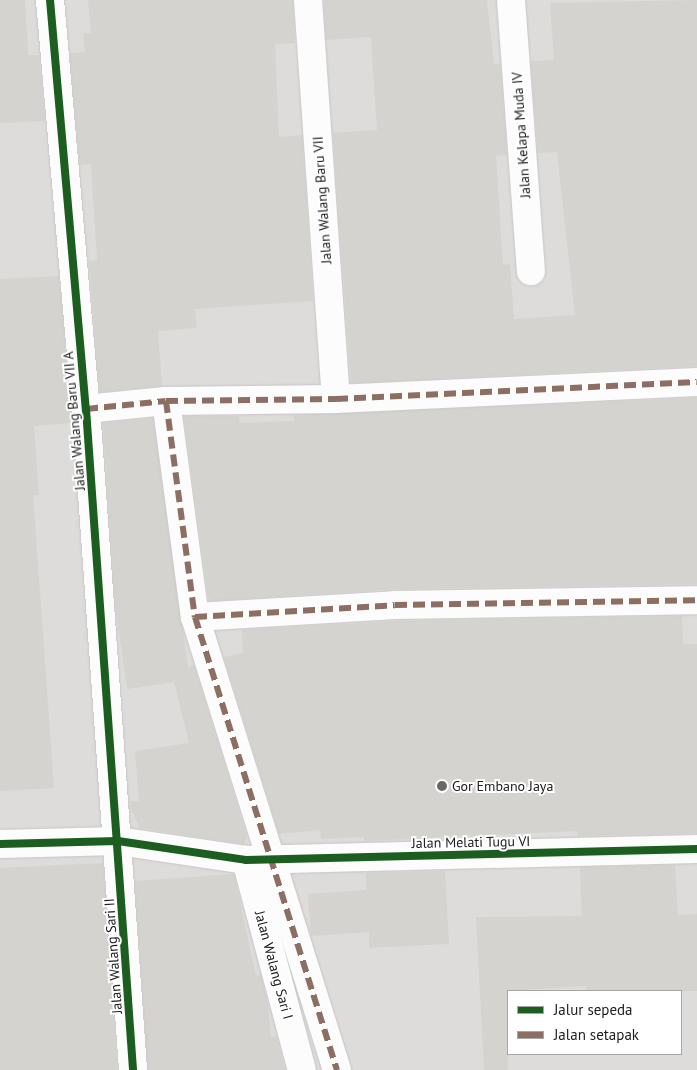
<!DOCTYPE html>
<style>
body{margin:0}
#map{position:relative;width:697px;height:1070px;overflow:hidden;background:#eeede9;font-family:"PT Sans",sans-serif}
div>[style]{position:absolute}
.residential>*{inset:0;background:#dddcda}
.building>*{inset:0;background:#d5d3d0}
.roads{filter:drop-shadow(0 0 1px #c7c6c5) drop-shadow(0 0 1px #c7c6c5)}
.street>*{height:28px;margin:-14px;padding:0 14px;transform-origin:14px;border-radius:14px;background:#fcfcfc}
.quiet>*{height:6px;margin-top:-3px;transform-origin:0;background:repeating-linear-gradient(90deg,#8d6e63 0 12px,transparent 0 18px)}
.cycleway>*{height:8px;margin:-4px;padding:0 4px;transform-origin:4px;border-radius:4px;background:#1b5e20}
.dots>*{width:14px;height:14px;translate:-50% -50%;box-sizing:border-box;border:2px solid #fff;border-radius:50%}
span{translate:-50% -50%;white-space:nowrap;text-align:center;line-height:1.15;-webkit-text-stroke:4px #fff;paint-order:stroke}
.street-label{font-size:14px;color:#202020}
.poi-label{font-size:14px;color:#202020}
.left{translate:0 -50%;text-align:left}
.legend{position:absolute;left:507px;top:990px;width:175px;height:65px;box-sizing:border-box;background:#fff;border:1px solid #a6a6a6;margin:0;padding:6px 9px;list-style:none;font-size:15px;color:#202020}
.legend li{display:flex;align-items:center;gap:10px;height:25px}
.legend b{width:25px;border:1px solid #a6a6a6}
</style>
<div id="map">
<div class="residential">
<i style="clip-path:polygon(evenodd,0 0,697px 0,697px 1070px,0 1070px,0 0,508px 991px,681px 991px,681px 1054px,508px 1054px,508px 991px)"></i>
</div>
<div class="building">
<i style="clip-path:polygon(0 0,25px 0,28px 55px,39px 55px,45px 121px,0 123px)"></i>
<i style="clip-path:polygon(88px 0,293px 0,295px 43px,275px 44px,279px 137px,302px 135px,313px 301px,195px 309px,197px 328px,158px 331px,162px 386px,100px 392px,89px 261px,97px 260px,91px 164px,80px 165px,70px 53px,85px 52px,83px 33px,91px 33px)"></i>
<i style="clip-path:polygon(324px 0,487px 0,494px 64px,500px 64px,507px 155px,496px 156px,503px 265px,510px 264px,514px 319px,575px 315px,557px 152px,538px 153px,531px 61px,554px 60px,550px 3px,697px 0,697px 366px,351px 383px,333px 133px,377px 130px,371px 37px,326px 40px)"></i>
<i style="clip-path:polygon(59px 276px,71px 423px,34px 426px,39px 495px,33px 495px,54px 788px,0 791px,0 279px)"></i>
<i style="clip-path:polygon(697px 398px,697px 584px,395px 589px,209px 601px,184px 416px,239px 416px,240px 423px,294px 421px,294px 415px)"></i>
<i style="clip-path:polygon(153px 418px,188px 667px,194px 665px,247px 837px,244px 844px,140px 828px,130px 807px,130px 801px,139px 801px,135px 751px,189px 743px,174px 682px,127px 689px,116px 612px,103px 423px)"></i>
<i style="clip-path:polygon(682px 616px,683px 644px,697px 644px,697px 833px,578px 836px,577px 831px,364px 841px,364px 837px,321px 839px,320px 830px,279px 834px,224px 657px,243px 653px,242px 630px,396px 621px)"></i>
<i style="clip-path:polygon(103px 863px,117px 1070px,0 1070px,0 868px)"></i>
<i style="clip-path:polygon(675px 865px,678px 915px,697px 914px,697px 991px,586px 991px,586px 986px,508px 991px,508px 1070px,484px 1070px,476px 917px,582px 916px,580px 867px)"></i>
<i style="clip-path:polygon(445px 871px,449px 944px,369px 948px,369px 932px,311px 936px,308px 894px,366px 890px,366px 873px)"></i>
<i style="clip-path:polygon(234px 874px,256px 976px,261px 975px,268px 1005px,271px 1037px,277px 1036px,285px 1070px,148px 1070px,135px 881px)"></i>
</div>
<div class="roads">
<div class="street">
<i style="left:50px;top:0;width:411px;rotate:85deg"></i>
<i style="left:86px;top:409px;width:663px;rotate:85.93deg"></i>
<i style="left:308px;top:0;width:400px;rotate:86deg"></i>
<i style="left:511px;top:0;width:272px;rotate:85.8deg"></i>
<i style="left:166px;top:401px;width:218px;rotate:82.4deg"></i>
<i style="left:195px;top:617px;width:475px;rotate:72.6deg"></i>
<i style="left:86px;top:409px;width:80px;rotate:-5.7deg"></i>
<i style="left:166px;top:401px;width:170px;rotate:-0.7deg"></i>
<i style="left:336px;top:399px;width:361px;rotate:-2.7deg"></i>
<i style="left:195px;top:617px;width:200px;rotate:-3.4deg"></i>
<i style="left:395px;top:605px;width:302px;rotate:-0.9deg"></i>
<i style="left:0;top:844px;width:118px;rotate:-1.5deg"></i>
<i style="left:118px;top:841px;width:129px;rotate:8.4deg"></i>
<i style="left:246px;top:860px;width:451px;rotate:-1.4deg"></i>
<i style="left:246px;top:860px;width:217px;rotate:75.1deg"></i>
</div>
</div>
<div class="quiet">
<i style="left:166px;top:401px;width:218px;rotate:82.4deg"></i>
<i style="left:195px;top:617px;width:475px;rotate:72.6deg"></i>
<i style="left:86px;top:409px;width:80px;rotate:-5.7deg"></i>
<i style="left:166px;top:401px;width:170px;rotate:-0.7deg"></i>
<i style="left:336px;top:399px;width:361px;rotate:-2.7deg"></i>
<i style="left:195px;top:617px;width:200px;rotate:-3.4deg"></i>
<i style="left:395px;top:605px;width:302px;rotate:-0.9deg"></i>
</div>
<div class="cycleway">
<i style="left:50px;top:0;width:411px;rotate:85deg"></i>
<i style="left:86px;top:409px;width:663px;rotate:85.93deg"></i>
<i style="left:0;top:844px;width:118px;rotate:-1.5deg"></i>
<i style="left:118px;top:841px;width:129px;rotate:8.4deg"></i>
<i style="left:246px;top:860px;width:451px;rotate:-1.4deg"></i>
</div>
<div class="dots">
<i style="left:442px;top:786px;background:#686866"></i>
</div>
<div class="street-label">
<span style="left:521px;top:135px;rotate:-94deg">Jalan Kelapa Muda IV</span>
<span style="left:322px;top:200px;rotate:-94deg">Jalan Walang Baru VII</span>
<span style="left:74px;top:421px;rotate:-95deg">Jalan Walang Baru VII A</span>
<span style="left:471px;top:842px;rotate:-1deg">Jalan Melati Tugu VI</span>
<span style="left:113px;top:956px;rotate:-94deg">Jalan Walang Sari II</span>
<span style="left:274px;top:965px;rotate:75deg">Jalan Walang Sari I</span>
</div>
<div class="poi-label">
<span class="left" style="left:452px;top:786px">Gor Embano Jaya</span>
</div>
<ul class="legend">
<li><b style="height:6px;background:#1b5e20"></b>Jalur sepeda</li>
<li><b style="height:6px;background:#8d6e63"></b>Jalan setapak</li>
</ul>
</div>
